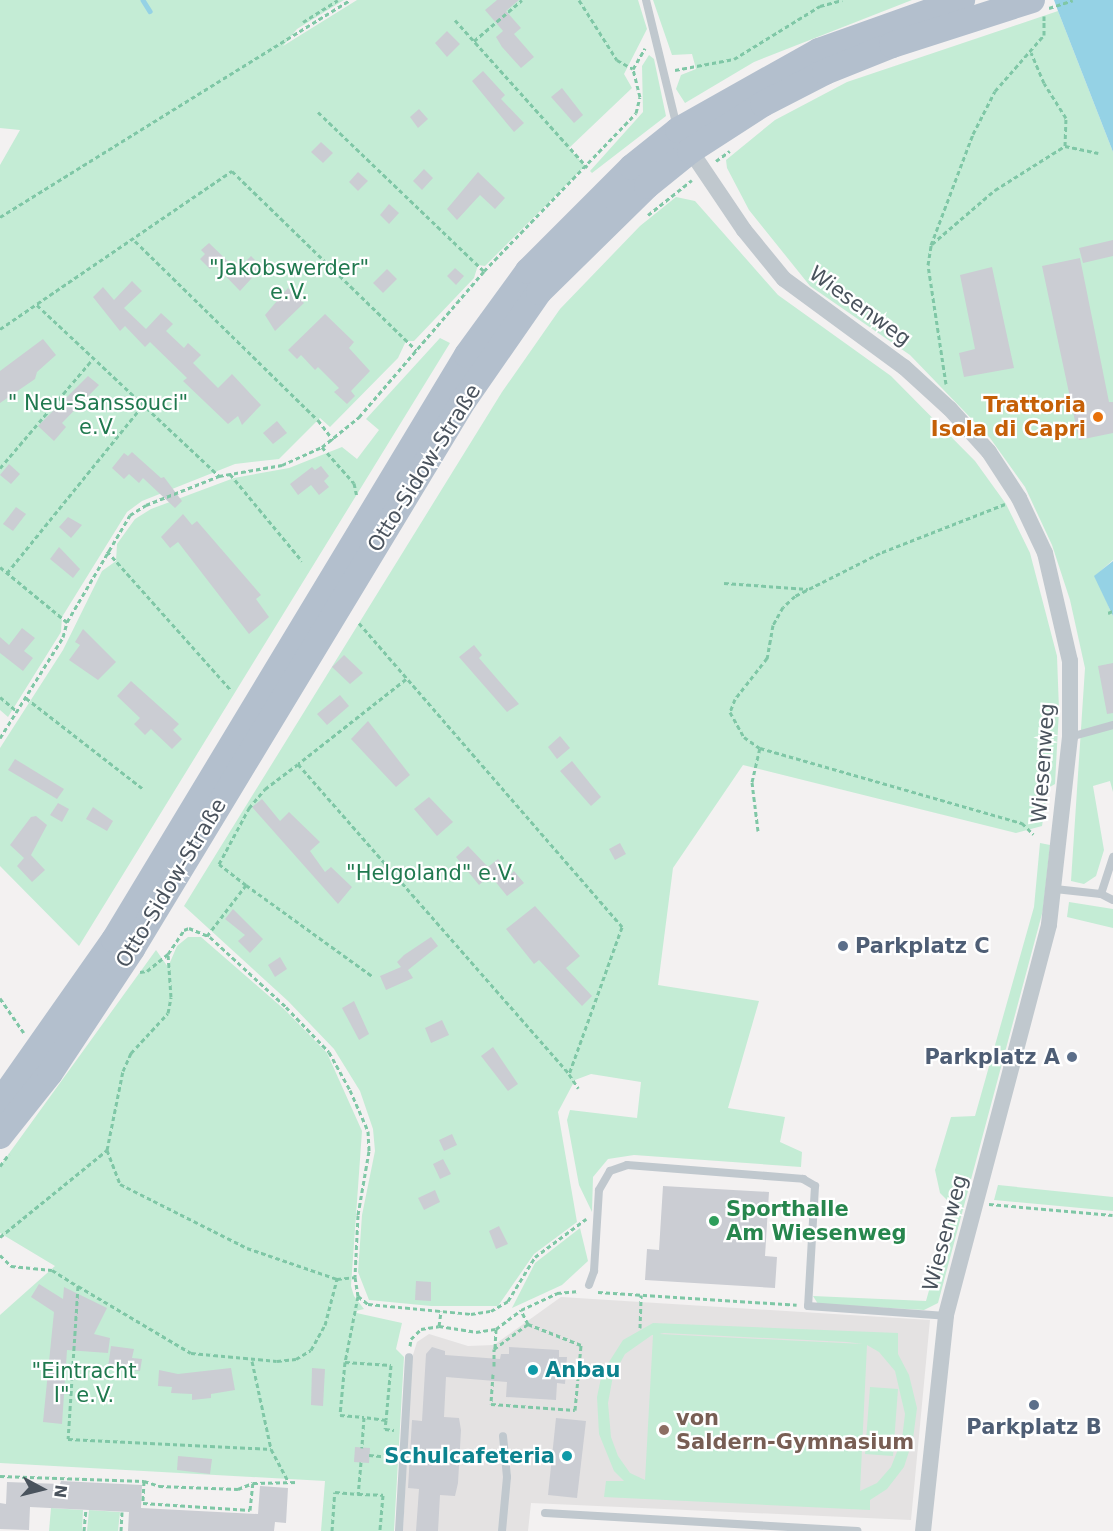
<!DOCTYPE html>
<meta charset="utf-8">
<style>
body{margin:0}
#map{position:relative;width:1113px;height:1531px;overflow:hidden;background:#f3f1f1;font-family:"DejaVu Sans",sans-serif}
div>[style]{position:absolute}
.education>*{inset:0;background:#e4e2e2}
.green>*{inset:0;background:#c4ecd5}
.water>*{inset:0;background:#95d2e5}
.stream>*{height:4.5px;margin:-2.25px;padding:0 2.25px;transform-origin:2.25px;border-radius:2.25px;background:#95d2e5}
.building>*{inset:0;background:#cbcdd3}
.path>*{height:3px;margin-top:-1.5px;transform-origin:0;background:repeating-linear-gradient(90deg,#7fc7a6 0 4.5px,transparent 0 7.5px)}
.service>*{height:8px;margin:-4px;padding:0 4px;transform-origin:4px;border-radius:4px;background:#c0c8ce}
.minor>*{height:16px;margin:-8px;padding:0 8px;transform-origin:8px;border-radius:8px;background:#c0c8ce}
.primary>*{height:26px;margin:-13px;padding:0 13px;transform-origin:13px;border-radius:13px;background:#b3bfcd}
.dots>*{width:16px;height:16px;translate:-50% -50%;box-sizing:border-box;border:3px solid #fff;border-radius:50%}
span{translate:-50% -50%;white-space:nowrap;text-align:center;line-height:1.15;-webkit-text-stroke:4.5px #fff;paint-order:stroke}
.park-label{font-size:21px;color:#20794f}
.street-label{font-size:21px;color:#4a535d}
.food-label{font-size:21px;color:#c56008;font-weight:700}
.right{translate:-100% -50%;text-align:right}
.service-label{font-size:21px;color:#4e5e75;font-weight:700}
.left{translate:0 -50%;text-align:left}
.leisure-label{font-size:21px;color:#27864d;font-weight:700}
.culture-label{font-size:21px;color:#0d838f;font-weight:700}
.education-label{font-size:21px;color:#785e54;font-weight:700}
.north{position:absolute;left:12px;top:1459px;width:60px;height:60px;-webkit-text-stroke:4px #fff;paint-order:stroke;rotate:97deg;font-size:16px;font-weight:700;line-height:24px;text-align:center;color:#4a535d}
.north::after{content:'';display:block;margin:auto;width:21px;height:27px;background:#4a535d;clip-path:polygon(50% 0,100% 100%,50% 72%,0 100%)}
</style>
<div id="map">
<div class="education">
<i style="clip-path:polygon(561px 1297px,930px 1320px,911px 1520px,531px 1503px,528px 1531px,403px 1531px,412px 1358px,417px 1342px,429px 1334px,468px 1346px,494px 1345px)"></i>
</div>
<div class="green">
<i style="clip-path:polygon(0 0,344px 0,297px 29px,283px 46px,357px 0,638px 0,647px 29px,624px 74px,632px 88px,569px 148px,585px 166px,485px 266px,478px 265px,474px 278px,414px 341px,406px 341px,398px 358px,330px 427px,320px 418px,279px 459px,235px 464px,142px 501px,127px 512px,62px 617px,61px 632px,8px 717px,0 710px,0 165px,20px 130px,0 128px)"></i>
<i style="clip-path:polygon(653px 0,912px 0,754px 62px,685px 103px,676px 89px,681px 75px,696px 69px,692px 54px,672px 55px)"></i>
<i style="clip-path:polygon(1058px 11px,1113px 152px,1113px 560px,1095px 576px,1113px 616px,1113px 792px,1110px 781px,1093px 786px,1104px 850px,1096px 876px,1084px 884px,1071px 881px,1085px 668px,1070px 600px,1052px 545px,1025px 487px,990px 438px,910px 355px,810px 286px,749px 210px,727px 168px,726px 160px,775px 120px,847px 82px)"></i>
<i style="clip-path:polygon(649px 55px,654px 59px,666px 116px,592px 173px,590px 171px,643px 112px,642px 66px)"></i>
<i style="clip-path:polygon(676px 197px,695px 201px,778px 295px,891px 376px,975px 461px,1006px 504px,1030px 553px,1057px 656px,1059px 710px,1055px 784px,1048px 788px,1042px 826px,1016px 833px,743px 765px,673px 868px,658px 985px,759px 1001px,728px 1108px,785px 1117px,780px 1142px,802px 1152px,801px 1167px,634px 1155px,608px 1159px,593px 1177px,592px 1212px,579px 1185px,567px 1120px,570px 1110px,637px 1118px,641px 1082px,591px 1074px,575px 1080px,558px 1112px,577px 1222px,534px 1254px,498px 1306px,431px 1306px,369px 1300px,358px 1272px,362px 1215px,375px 1151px,373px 1129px,360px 1091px,334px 1049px,288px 1001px,184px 906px,502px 392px,560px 309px,640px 226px)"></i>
<i style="clip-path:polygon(440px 338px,450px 343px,79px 946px,0 866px,0 748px,63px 650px,102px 571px,116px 561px,117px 544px,135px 519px,151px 509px,234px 478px,289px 468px,342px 447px,357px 459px,379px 430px,366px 419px)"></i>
<i style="clip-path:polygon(1040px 843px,1050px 845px,1043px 910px,938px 1303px,924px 1310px,818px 1304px,813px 1296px,926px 1301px,953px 1206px,940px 1193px,935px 1170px,951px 1117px,975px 1116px,1034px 907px)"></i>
<i style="clip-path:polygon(1069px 902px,1113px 909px,1113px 928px,1067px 917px)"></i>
<i style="clip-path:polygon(188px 937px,201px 937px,285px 1010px,327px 1053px,362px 1131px,351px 1286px,354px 1296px,364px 1309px,352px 1312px,402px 1323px,396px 1349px,404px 1357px,394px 1531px,321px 1531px,325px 1481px,0 1463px,0 1315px,55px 1266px,0 1233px,0 1166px,156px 950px,168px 967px,177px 946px)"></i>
<i style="clip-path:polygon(998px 1185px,1113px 1197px,1113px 1211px,994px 1200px)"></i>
<i style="clip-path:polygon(580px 1228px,588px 1261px,562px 1285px,512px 1308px,535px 1263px)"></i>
<i style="clip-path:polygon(evenodd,653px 1323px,898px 1333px,898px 1354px,909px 1375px,917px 1408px,913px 1439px,904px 1467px,887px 1489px,870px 1500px,870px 1510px,604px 1497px,606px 1481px,624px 1481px,614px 1471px,599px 1434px,597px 1397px,602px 1373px,623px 1340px,653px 1323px,664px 1333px,847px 1342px,863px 1344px,659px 1334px,664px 1333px,653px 1323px,652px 1335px,653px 1335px,645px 1480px,630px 1473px,618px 1456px,611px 1437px,608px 1403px,613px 1376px,625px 1354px,652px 1335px,653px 1323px,867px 1345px,879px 1352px,895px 1371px,905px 1414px,902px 1439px,891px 1467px,877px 1483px,860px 1491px,867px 1345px)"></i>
<i style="clip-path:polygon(870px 1387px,898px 1389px,893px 1456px,865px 1454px)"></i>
<i style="clip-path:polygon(51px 1508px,83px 1510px,82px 1531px,49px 1531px)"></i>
<i style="clip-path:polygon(89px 1510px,120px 1512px,118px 1531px,87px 1531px)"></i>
</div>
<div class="water">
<i style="clip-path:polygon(1054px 0,1113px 0,1113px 152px,1058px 11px)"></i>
<i style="clip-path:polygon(1113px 561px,1113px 616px,1094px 576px)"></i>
</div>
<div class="stream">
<i style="left:143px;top:0;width:13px;rotate:58deg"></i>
</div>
<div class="building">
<i style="clip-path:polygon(497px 0,519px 0,506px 11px,521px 28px,514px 34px,534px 57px,521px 68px,502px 47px,496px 37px,503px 31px,485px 10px)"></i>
<i style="clip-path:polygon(447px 31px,460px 44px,447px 57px,435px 43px)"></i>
<i style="clip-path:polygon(483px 71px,505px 95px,501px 99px,524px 123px,514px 132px,472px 81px)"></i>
<i style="clip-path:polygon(562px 88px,583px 115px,574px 123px,551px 97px)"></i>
<i style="clip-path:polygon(419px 109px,428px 119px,418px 128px,410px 117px)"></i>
<i style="clip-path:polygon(321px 142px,333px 153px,323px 163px,311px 152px)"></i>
<i style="clip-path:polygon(424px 169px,433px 178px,422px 190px,413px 181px)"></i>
<i style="clip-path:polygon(358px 172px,368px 181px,358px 191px,349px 182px)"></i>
<i style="clip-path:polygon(478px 172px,505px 198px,495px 209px,480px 195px,457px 220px,447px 209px)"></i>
<i style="clip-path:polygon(389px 204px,399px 213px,389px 224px,380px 215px)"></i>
<i style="clip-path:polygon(1113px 240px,1113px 256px,1083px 263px,1079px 248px)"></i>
<i style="clip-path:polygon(209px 243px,237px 270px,251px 256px,262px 267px,240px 291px,215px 265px,210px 269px,200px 259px,205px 254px,201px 250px)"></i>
<i style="clip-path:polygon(1080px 258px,1109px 402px,1113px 402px,1113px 433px,1079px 440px,1042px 266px)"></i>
<i style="clip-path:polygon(992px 267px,1014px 368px,964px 377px,959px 353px,975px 349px,960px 275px)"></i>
<i style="clip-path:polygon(455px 268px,464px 276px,456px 285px,447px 276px)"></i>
<i style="clip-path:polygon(387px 269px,397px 279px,383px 293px,373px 283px)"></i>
<i style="clip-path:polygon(132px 281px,142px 291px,124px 308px,146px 329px,161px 313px,173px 324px,166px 331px,184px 348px,188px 343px,201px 355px,193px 363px,218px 388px,232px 374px,261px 405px,242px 425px,238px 416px,228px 424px,183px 381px,187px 378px,150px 342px,145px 347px,125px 326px,120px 331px,93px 297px,103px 287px,114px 300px)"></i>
<i style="clip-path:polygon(288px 288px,304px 303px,275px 331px,265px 315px)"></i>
<i style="clip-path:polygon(325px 314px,354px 342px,349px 348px,370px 371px,351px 391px,355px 396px,347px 404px,334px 392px,339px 388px,318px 367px,315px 370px,301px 355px,297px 359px,288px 350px)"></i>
<i style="clip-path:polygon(43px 339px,56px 355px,37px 372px,35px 379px,0 403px,0 371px)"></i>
<i style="clip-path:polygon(88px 376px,99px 385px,62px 423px,66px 427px,54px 441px,38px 426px)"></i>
<i style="clip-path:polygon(277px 421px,287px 433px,273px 444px,263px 433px)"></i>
<i style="clip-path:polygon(132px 452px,161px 478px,164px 477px,182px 501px,175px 508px,143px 478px,139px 483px,129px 474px,124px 479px,112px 468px,124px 453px,128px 456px)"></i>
<i style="clip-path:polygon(9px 464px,20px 474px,11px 484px,0 475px)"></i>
<i style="clip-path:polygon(321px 466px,329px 476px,324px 481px,329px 487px,319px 495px,311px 485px,298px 495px,290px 484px,312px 467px,315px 470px)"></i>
<i style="clip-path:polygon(16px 507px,26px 514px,13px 531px,3px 524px)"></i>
<i style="clip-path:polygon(183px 514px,192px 525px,197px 521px,261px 595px,256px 599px,269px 617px,249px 634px,178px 542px,170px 548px,161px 537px)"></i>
<i style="clip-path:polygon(68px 517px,82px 525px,71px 538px,59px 527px)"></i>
<i style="clip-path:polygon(59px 547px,80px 569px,73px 578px,50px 559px)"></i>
<i style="clip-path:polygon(22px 628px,35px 638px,24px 651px,33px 658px,23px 671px,0 653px,0 637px,9px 645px)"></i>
<i style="clip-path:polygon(83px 629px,116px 662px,98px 680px,69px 660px,80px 645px,75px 642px)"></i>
<i style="clip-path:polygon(474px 645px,482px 655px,479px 658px,519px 704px,507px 712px,459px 657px)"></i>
<i style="clip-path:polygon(344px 655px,363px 673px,350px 684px,332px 667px)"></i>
<i style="clip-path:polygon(1113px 663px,1113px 713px,1107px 714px,1098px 666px)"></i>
<i style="clip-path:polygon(131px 681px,179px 724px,173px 730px,182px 739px,172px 749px,151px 729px,145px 735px,134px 724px,140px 718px,117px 696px)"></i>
<i style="clip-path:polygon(340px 695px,349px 706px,327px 725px,317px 714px)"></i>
<i style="clip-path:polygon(368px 721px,410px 775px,396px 787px,351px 739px)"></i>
<i style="clip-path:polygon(560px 736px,570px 748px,557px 759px,548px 747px)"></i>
<i style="clip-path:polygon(15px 759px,64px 789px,57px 799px,8px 770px)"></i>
<i style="clip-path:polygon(572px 761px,601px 797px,591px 806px,560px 771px)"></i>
<i style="clip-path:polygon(429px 797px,453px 822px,437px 836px,414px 809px)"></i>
<i style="clip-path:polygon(262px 799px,280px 821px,289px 812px,320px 842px,310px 851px,325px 872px,331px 867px,352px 887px,338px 904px,252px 807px)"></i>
<i style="clip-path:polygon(58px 803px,69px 809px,62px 822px,50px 815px)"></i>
<i style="clip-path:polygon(93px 807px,113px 821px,107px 831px,86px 819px)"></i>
<i style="clip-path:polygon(36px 816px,47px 825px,31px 855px,45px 870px,32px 882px,17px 866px,24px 858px,10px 845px,31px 817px)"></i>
<i style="clip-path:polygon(620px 843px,626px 854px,615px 860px,609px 849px)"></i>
<i style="clip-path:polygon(468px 846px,488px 867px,498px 859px,510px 875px,514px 871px,524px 883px,507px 896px,490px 875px,479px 885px,456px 857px)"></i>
<i style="clip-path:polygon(535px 906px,580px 956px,566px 968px,592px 996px,582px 1006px,539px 960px,534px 964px,506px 929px)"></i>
<i style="clip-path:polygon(233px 909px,263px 939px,250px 953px,238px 941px,245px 935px,225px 919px)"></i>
<i style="clip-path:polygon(431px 937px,438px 946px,408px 970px,413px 978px,386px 990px,380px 976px,401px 967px,397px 962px,404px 955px)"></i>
<i style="clip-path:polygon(280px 957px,287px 969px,275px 977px,268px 965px)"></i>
<i style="clip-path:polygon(354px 1001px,369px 1034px,359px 1040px,342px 1008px)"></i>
<i style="clip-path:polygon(442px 1020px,449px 1035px,431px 1043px,425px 1028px)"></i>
<i style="clip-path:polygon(493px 1047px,518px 1084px,508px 1091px,481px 1056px)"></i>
<i style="clip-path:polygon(452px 1134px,457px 1145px,444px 1151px,439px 1140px)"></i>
<i style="clip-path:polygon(443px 1159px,451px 1174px,440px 1179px,433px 1164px)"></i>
<i style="clip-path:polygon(663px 1186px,769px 1192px,765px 1256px,777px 1257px,775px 1288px,645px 1280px,647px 1249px,659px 1250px)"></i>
<i style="clip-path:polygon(435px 1190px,440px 1202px,424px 1210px,418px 1198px)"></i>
<i style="clip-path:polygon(499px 1226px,508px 1244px,496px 1249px,489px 1231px)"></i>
<i style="clip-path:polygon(416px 1281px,431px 1282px,431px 1301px,415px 1300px)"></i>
<i style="clip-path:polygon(39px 1284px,63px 1299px,64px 1287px,107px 1308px,94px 1334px,110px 1338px,108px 1353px,67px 1350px,62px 1424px,43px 1422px,54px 1312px,31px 1297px)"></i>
<i style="clip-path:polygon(111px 1346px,134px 1349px,132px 1358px,142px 1359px,140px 1371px,108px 1367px)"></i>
<i style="clip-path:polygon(432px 1347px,445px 1351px,445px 1355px,500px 1359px,501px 1354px,509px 1354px,509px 1347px,559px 1350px,559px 1357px,567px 1357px,565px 1384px,557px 1383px,556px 1400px,506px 1397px,507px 1382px,446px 1377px,444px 1417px,459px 1418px,461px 1430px,458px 1483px,455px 1496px,440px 1495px,438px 1531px,416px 1531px,419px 1489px,408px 1488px,412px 1420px,422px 1421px,426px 1354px)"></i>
<i style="clip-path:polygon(231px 1368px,235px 1390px,211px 1394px,211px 1398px,192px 1400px,192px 1394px,171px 1393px,172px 1387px,158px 1386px,159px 1370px,178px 1374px)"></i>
<i style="clip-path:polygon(312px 1368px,325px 1369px,323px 1406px,311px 1405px)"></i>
<i style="clip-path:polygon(556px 1418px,586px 1421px,577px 1498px,548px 1495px)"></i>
<i style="clip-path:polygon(355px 1447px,370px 1448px,369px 1463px,354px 1462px)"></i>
<i style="clip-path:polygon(178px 1456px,212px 1459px,210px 1474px,177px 1470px)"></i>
<i style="clip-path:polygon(61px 1481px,142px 1485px,141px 1508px,258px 1514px,260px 1486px,288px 1488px,286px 1523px,275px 1522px,274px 1531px,128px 1531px,129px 1512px,30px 1507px,29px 1530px,0 1529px,0 1503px,6px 1504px,7px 1482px,60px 1484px)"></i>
</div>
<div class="path">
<i style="left:579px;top:0;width:71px;rotate:57.7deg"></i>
<i style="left:617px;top:60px;width:18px;rotate:29deg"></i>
<i style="left:1049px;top:8px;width:25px;rotate:-18deg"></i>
<i style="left:455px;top:20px;width:198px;rotate:48.1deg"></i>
<i style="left:303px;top:22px;width:41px;rotate:-32.2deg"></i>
<i style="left:474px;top:41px;width:63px;rotate:-40.5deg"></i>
<i style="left:675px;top:70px;width:60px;rotate:-10.6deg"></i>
<i style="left:734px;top:59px;width:101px;rotate:-31.6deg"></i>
<i style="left:820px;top:6px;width:23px;rotate:-15deg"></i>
<i style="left:318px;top:112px;width:230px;rotate:43.8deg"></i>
<i style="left:1065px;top:146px;width:34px;rotate:12deg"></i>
<i style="left:716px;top:161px;width:17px;rotate:-36deg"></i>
<i style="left:648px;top:215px;width:56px;rotate:-38.5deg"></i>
<i style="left:0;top:217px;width:412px;rotate:-31.8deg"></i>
<i style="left:135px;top:241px;width:256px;rotate:44.4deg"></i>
<i style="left:318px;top:420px;width:25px;rotate:53deg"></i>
<i style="left:932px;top:244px;width:83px;rotate:-40.6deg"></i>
<i style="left:995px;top:190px;width:83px;rotate:-32.2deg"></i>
<i style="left:1065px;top:146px;width:28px;rotate:-88deg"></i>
<i style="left:1066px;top:118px;width:41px;rotate:-122.2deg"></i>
<i style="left:1044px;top:83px;width:33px;rotate:-113deg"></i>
<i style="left:37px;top:305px;width:250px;rotate:43.2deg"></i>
<i style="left:0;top:329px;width:281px;rotate:-34.3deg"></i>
<i style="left:232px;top:171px;width:257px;rotate:44.2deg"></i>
<i style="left:946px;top:384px;width:120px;rotate:-98.6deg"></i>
<i style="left:928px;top:265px;width:20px;rotate:-81deg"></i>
<i style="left:931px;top:245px;width:119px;rotate:-69.3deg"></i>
<i style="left:973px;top:134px;width:48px;rotate:-62.9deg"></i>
<i style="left:995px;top:91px;width:74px;rotate:-48.8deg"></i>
<i style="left:1044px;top:35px;width:19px;rotate:-90deg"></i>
<i style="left:322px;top:447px;width:48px;rotate:48.4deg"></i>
<i style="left:354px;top:483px;width:14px;rotate:78deg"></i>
<i style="left:0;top:468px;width:142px;rotate:-49.6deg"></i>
<i style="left:230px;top:474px;width:113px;rotate:50.4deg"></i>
<i style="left:1005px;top:504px;width:134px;rotate:158.6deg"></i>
<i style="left:880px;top:553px;width:95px;rotate:153.2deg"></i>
<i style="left:795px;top:596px;width:16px;rotate:137deg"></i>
<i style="left:783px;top:607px;width:21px;rotate:119deg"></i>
<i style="left:773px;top:625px;width:34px;rotate:100deg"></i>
<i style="left:767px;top:658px;width:52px;rotate:128deg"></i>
<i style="left:735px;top:699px;width:14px;rotate:111deg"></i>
<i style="left:730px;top:712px;width:29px;rotate:61deg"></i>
<i style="left:744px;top:737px;width:19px;rotate:35deg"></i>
<i style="left:760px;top:748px;width:273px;rotate:16deg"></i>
<i style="left:1022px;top:823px;width:16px;rotate:45deg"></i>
<i style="left:107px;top:551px;width:186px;rotate:48.3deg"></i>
<i style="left:0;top:567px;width:87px;rotate:39.4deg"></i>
<i style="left:7px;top:573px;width:215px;rotate:-51deg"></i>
<i style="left:724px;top:583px;width:84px;rotate:4.1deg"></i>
<i style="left:1108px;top:613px;width:5px;rotate:-22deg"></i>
<i style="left:359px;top:623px;width:402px;rotate:49.1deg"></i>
<i style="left:622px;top:927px;width:156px;rotate:109.8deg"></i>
<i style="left:406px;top:679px;width:137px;rotate:141.8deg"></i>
<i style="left:298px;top:764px;width:412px;rotate:48.8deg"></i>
<i style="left:569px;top:1074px;width:17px;rotate:57deg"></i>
<i style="left:0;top:697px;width:23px;rotate:40deg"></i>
<i style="left:26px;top:698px;width:147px;rotate:37.8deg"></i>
<i style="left:0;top:738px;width:119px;rotate:-58deg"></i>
<i style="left:63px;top:637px;width:16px;rotate:-75deg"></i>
<i style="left:67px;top:622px;width:124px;rotate:-59.5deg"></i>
<i style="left:130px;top:515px;width:19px;rotate:-32deg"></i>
<i style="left:146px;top:505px;width:79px;rotate:-21.7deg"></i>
<i style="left:219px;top:476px;width:64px;rotate:-9.9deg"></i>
<i style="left:282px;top:465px;width:44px;rotate:-24.2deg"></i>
<i style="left:322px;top:447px;width:48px;rotate:-39deg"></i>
<i style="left:359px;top:417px;width:192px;rotate:-49.4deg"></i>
<i style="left:484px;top:271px;width:219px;rotate:-46.1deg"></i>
<i style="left:636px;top:113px;width:16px;rotate:-76deg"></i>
<i style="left:640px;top:97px;width:29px;rotate:-104deg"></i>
<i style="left:633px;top:69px;width:24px;rotate:-60deg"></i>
<i style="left:758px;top:831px;width:49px;rotate:-97deg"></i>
<i style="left:752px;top:782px;width:35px;rotate:-77deg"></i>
<i style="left:246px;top:885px;width:155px;rotate:35.8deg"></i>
<i style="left:207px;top:936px;width:64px;rotate:-52.6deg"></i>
<i style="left:246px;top:885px;width:34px;rotate:-142deg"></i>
<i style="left:219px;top:864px;width:64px;rotate:-61.8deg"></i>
<i style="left:249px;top:808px;width:25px;rotate:-50deg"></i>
<i style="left:265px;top:789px;width:41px;rotate:-37.1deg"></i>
<i style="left:140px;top:972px;width:7px;rotate:-8deg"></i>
<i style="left:147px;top:971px;width:27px;rotate:-39deg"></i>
<i style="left:0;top:998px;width:42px;rotate:55.6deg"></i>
<i style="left:107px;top:1150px;width:36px;rotate:69deg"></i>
<i style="left:120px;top:1184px;width:142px;rotate:26.7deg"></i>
<i style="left:247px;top:1248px;width:95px;rotate:19deg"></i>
<i style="left:0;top:1166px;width:15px;rotate:-53deg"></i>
<i style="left:989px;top:1204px;width:124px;rotate:5.1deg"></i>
<i style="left:0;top:1237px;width:138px;rotate:-39.1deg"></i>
<i style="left:107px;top:1150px;width:81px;rotate:-78.6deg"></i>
<i style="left:123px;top:1071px;width:20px;rotate:-66deg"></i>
<i style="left:131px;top:1053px;width:54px;rotate:-47.2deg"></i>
<i style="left:168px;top:1013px;width:16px;rotate:-79deg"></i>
<i style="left:171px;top:997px;width:43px;rotate:-94deg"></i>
<i style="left:168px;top:954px;width:29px;rotate:-56deg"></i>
<i style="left:184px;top:930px;width:5px;rotate:-22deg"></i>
<i style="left:189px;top:928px;width:23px;rotate:23deg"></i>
<i style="left:210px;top:937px;width:103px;rotate:42.6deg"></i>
<i style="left:286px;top:1007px;width:62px;rotate:46.3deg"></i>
<i style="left:329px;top:1052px;width:43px;rotate:61.1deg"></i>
<i style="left:350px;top:1090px;width:45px;rotate:66.3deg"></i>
<i style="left:368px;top:1131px;width:20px;rotate:87deg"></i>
<i style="left:369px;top:1151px;width:65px;rotate:99.8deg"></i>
<i style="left:358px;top:1215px;width:62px;rotate:92.8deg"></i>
<i style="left:355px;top:1277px;width:19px;rotate:81deg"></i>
<i style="left:358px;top:1296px;width:13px;rotate:39deg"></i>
<i style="left:368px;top:1304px;width:103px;rotate:5.5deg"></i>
<i style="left:471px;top:1314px;width:20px;rotate:-9deg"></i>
<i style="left:491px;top:1311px;width:20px;rotate:-30deg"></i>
<i style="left:508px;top:1301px;width:52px;rotate:-58.5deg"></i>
<i style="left:535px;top:1257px;width:64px;rotate:-36.7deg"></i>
<i style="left:0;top:1255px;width:16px;rotate:45deg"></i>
<i style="left:11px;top:1266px;width:41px;rotate:5.6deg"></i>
<i style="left:52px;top:1270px;width:31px;rotate:32deg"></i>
<i style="left:78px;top:1286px;width:153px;rotate:93.7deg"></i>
<i style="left:68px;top:1439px;width:203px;rotate:2.8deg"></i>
<i style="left:271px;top:1449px;width:36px;rotate:62deg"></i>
<i style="left:78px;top:1286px;width:131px;rotate:30.7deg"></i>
<i style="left:191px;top:1353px;width:86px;rotate:5.3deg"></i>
<i style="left:277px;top:1361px;width:19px;rotate:-6deg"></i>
<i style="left:296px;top:1359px;width:17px;rotate:-31deg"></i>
<i style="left:311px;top:1350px;width:29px;rotate:-61deg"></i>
<i style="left:325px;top:1325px;width:48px;rotate:-75.4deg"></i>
<i style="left:337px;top:1279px;width:18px;rotate:-6deg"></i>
<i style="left:598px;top:1292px;width:199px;rotate:3.7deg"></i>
<i style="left:358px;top:1296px;width:67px;rotate:101.1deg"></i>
<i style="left:345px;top:1362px;width:53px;rotate:95.4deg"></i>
<i style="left:340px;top:1415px;width:24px;rotate:5deg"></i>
<i style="left:364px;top:1417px;width:31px;rotate:94deg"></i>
<i style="left:439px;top:1326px;width:15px;rotate:-82deg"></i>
<i style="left:640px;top:1328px;width:33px;rotate:-88deg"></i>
<i style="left:410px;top:1346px;width:7px;rotate:-82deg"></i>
<i style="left:411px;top:1339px;width:14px;rotate:-45deg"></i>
<i style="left:421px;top:1329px;width:18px;rotate:-9deg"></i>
<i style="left:439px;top:1326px;width:37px;rotate:9deg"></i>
<i style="left:476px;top:1332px;width:20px;rotate:-9deg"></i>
<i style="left:496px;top:1329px;width:31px;rotate:-37deg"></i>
<i style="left:521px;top:1310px;width:40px;rotate:-25deg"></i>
<i style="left:557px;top:1293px;width:22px;rotate:-5deg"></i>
<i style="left:495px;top:1348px;width:19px;rotate:-87deg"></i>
<i style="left:252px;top:1361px;width:90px;rotate:77.8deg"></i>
<i style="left:345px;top:1362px;width:46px;rotate:3.7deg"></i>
<i style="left:391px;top:1365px;width:55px;rotate:95.2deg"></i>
<i style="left:386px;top:1420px;width:22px;rotate:-172deg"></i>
<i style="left:494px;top:1366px;width:17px;rotate:-90deg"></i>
<i style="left:494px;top:1349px;width:42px;rotate:-36.3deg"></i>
<i style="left:528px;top:1324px;width:16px;rotate:-117deg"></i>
<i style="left:493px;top:1374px;width:30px;rotate:94deg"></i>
<i style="left:491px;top:1404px;width:84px;rotate:4.1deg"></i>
<i style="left:575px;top:1410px;width:65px;rotate:-84.7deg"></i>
<i style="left:581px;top:1345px;width:57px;rotate:-158.4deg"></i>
<i style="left:386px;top:1420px;width:9px;rotate:96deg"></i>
<i style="left:385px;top:1429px;width:9px;rotate:6deg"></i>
<i style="left:369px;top:1455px;width:22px;rotate:5deg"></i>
<i style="left:361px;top:1462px;width:32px;rotate:95deg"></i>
<i style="left:358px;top:1494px;width:25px;rotate:2deg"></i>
<i style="left:383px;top:1495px;width:36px;rotate:95deg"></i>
<i style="left:0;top:1476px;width:144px;rotate:2deg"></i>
<i style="left:144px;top:1481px;width:22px;rotate:93deg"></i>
<i style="left:143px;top:1503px;width:107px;rotate:3.7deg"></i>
<i style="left:250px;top:1510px;width:27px;rotate:-84deg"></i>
<i style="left:253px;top:1483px;width:45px;rotate:-1.3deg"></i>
<i style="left:144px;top:1481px;width:16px;rotate:18deg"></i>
<i style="left:159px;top:1486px;width:79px;rotate:2.2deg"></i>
<i style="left:238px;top:1489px;width:16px;rotate:-22deg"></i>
<i style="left:84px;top:1531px;width:21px;rotate:-85deg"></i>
<i style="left:121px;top:1531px;width:19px;rotate:-87deg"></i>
<i style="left:332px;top:1531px;width:39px;rotate:-86deg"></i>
<i style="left:335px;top:1492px;width:23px;rotate:5deg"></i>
</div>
<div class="service">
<i style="left:646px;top:0;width:131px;rotate:76.3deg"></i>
<i style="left:1070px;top:737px;width:45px;rotate:-15.6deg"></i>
<i style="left:1055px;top:889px;width:46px;rotate:6.2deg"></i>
<i style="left:1101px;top:894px;width:13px;rotate:27deg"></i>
<i style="left:1101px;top:894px;width:39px;rotate:-72deg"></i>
<i style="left:589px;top:1285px;width:15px;rotate:-70deg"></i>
<i style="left:594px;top:1271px;width:81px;rotate:-86.5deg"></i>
<i style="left:599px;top:1190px;width:22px;rotate:-60deg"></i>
<i style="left:610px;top:1171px;width:18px;rotate:-19deg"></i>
<i style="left:627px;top:1165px;width:177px;rotate:4.5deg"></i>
<i style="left:803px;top:1179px;width:14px;rotate:30deg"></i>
<i style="left:815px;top:1186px;width:120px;rotate:93.3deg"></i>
<i style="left:808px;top:1306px;width:138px;rotate:4.1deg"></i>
<i style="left:545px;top:1513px;width:313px;rotate:3.3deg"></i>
<i style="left:399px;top:1531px;width:174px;rotate:-86.7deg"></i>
<i style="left:502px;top:1531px;width:54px;rotate:-84.7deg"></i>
<i style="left:507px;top:1477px;width:41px;rotate:-95.6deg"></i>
</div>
<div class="minor">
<i style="left:686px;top:144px;width:104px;rotate:56deg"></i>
<i style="left:744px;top:230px;width:63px;rotate:50.8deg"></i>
<i style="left:784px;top:279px;width:149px;rotate:36.3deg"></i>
<i style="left:904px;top:367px;width:62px;rotate:42.4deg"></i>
<i style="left:950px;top:409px;width:58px;rotate:47.8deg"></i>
<i style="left:989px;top:452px;width:55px;rotate:56.9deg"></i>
<i style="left:1019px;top:498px;width:61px;rotate:64.7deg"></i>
<i style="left:1045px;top:553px;width:111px;rotate:77deg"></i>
<i style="left:1070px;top:661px;width:76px;rotate:90deg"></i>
<i style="left:1070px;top:737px;width:189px;rotate:96.4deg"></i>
<i style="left:1049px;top:925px;width:404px;rotate:104.8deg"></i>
<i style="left:946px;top:1316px;width:216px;rotate:96.1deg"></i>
</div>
<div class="primary">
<i style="left:0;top:1102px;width:198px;rotate:-54.9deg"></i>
<i style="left:114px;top:940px;width:683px;rotate:-58.89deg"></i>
<i style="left:467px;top:355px;width:104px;rotate:-54deg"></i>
<i style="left:528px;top:271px;width:147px;rotate:-45deg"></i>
<i style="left:632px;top:167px;width:59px;rotate:-38.8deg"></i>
<i style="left:678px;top:130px;width:162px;rotate:-29.3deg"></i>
<i style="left:819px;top:51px;width:152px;rotate:-19.6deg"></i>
<i style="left:0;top:1136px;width:80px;rotate:-51.6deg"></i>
<i style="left:50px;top:1073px;width:149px;rotate:-56.5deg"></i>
<i style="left:132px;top:949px;width:642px;rotate:-58.84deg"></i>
<i style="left:464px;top:400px;width:131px;rotate:-55.2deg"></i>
<i style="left:539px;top:292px;width:151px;rotate:-44.5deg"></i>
<i style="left:647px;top:186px;width:55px;rotate:-39.1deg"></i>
<i style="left:690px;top:151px;width:87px;rotate:-32.8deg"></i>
<i style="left:763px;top:104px;width:70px;rotate:-27.3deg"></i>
<i style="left:825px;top:72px;width:72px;rotate:-21.9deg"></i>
<i style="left:892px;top:45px;width:147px;rotate:-17.8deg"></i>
</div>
<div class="dots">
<i style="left:1098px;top:417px;background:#e8710a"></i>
<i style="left:843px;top:946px;background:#5c6f8a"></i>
<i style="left:1072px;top:1057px;background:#5c6f8a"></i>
<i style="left:714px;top:1221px;background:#2e9e5b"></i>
<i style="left:533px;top:1370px;background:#0f9aa8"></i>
<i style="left:1034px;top:1405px;background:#5c6f8a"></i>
<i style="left:664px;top:1430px;background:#8d6e63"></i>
<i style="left:567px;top:1456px;background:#0f9aa8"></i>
</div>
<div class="park-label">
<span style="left:289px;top:280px">"Jakobswerder"<br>e.V.</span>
<span style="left:98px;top:415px">" Neu-Sanssouci"<br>e.V.</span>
<span style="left:431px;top:873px">"Helgoland" e.V.</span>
<span style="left:84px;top:1383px">"Eintracht<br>I" e.V.</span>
</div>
<div class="street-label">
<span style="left:860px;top:306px;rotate:36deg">Wiesenweg</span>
<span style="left:424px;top:468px;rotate:-58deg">Otto-Sidow-Straße</span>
<span style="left:1043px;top:763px;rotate:-86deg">Wiesenweg</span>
<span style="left:171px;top:883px;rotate:-59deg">Otto-Sidow-Straße</span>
<span style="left:945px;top:1233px;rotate:-75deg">Wiesenweg</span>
</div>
<div class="food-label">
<span class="right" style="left:1086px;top:417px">Trattoria<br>Isola di Capri</span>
</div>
<div class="service-label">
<span class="left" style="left:855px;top:946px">Parkplatz C</span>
<span class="right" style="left:1060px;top:1057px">Parkplatz A</span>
<span style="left:1034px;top:1427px">Parkplatz B</span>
</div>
<div class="leisure-label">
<span class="left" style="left:726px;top:1221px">Sporthalle<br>Am Wiesenweg</span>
</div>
<div class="culture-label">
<span class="left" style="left:545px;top:1370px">Anbau</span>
<span class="right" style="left:555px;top:1456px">Schulcafeteria</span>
</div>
<div class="education-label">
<span class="left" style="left:676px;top:1430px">von<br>Saldern-Gymnasium</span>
</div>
<div class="north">N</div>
</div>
